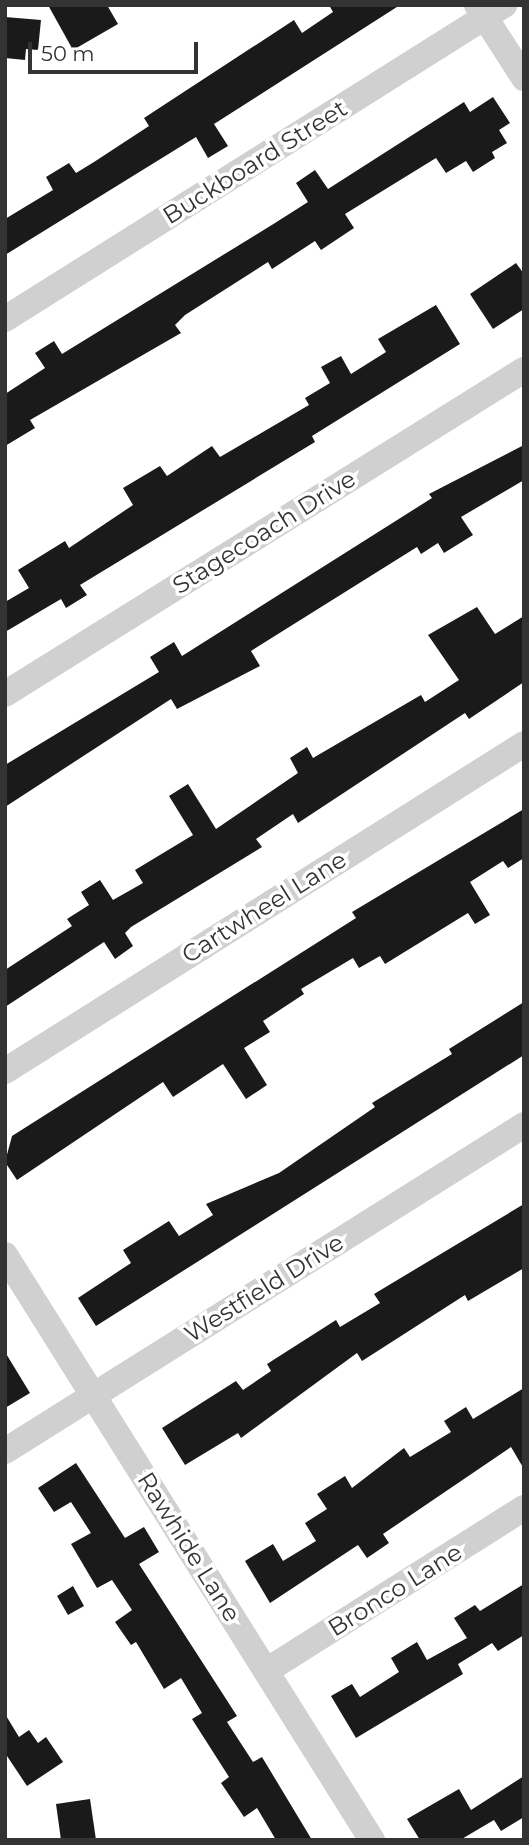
<!DOCTYPE html>
<style>
body{margin:0}
#map{position:relative;width:529px;height:1845px;overflow:hidden;background:#fff;font-family:Montserrat,sans-serif}
div>[style]{position:absolute}
.building>*{inset:0;background:#1a1a1a}
.minor>*{height:26px;margin:-13px;padding:0 13px;transform-origin:13px;border-radius:13px;background:#d0d0d0}
span{translate:-50% -50%;white-space:nowrap;text-align:center;line-height:1.15;-webkit-text-stroke:7px #fff;paint-order:stroke}
.street-label{font-size:24px;color:#333}
.frame{position:absolute;inset:0;border:7px solid #333;pointer-events:none}
.scale{position:absolute;left:28px;top:42px;width:170px;height:32px;box-sizing:border-box;border:4px solid #333;border-top:0;padding-left:9px;font-size:21px;line-height:24px;white-space:nowrap;color:#333;-webkit-text-stroke:5px #fff;paint-order:stroke}
</style>
<div id="map">
<div class="building">
<i style="clip-path:polygon(48px 5px,107px 5px,118px 24px,73px 50px)"></i>
<i style="clip-path:polygon(329px 5px,400px 5px,214px 124px,228px 146px,208px 158px,196px 137px,5px 255px,5px 219px,53px 190px,46px 177px,69px 163px,76px 173px,94px 162px,149px 126px,144px 118px,294px 20px,302px 33px,333px 12px)"></i>
<i style="clip-path:polygon(5px 17px,41px 20px,38px 50px,26px 49px,25px 60px,5px 58px)"></i>
<i style="clip-path:polygon(493px 97px,510px 123px,499px 130px,507px 143px,492px 152px,495px 158px,473px 172px,466px 161px,446px 173px,436px 158px,345px 214px,354px 228px,321px 250px,315px 241px,272px 269px,268px 262px,185px 315px,175px 325px,181px 333px,30px 420px,35px 428px,5px 446px,5px 394px,45px 368px,35px 353px,54px 341px,62px 354px,275px 223px,308px 202px,296px 183px,315px 170px,328px 189px,464px 102px,470px 112px)"></i>
<i style="clip-path:polygon(516px 263px,524px 274px,524px 309px,493px 329px,470px 294px)"></i>
<i style="clip-path:polygon(436px 305px,460px 344px,312px 436px,315px 442px,80px 585px,87px 595px,66px 608px,61px 599px,5px 632px,5px 602px,29px 588px,18px 570px,65px 541px,69px 548px,133px 505px,123px 488px,160px 466px,167px 476px,212px 446px,220px 457px,309px 405px,305px 398px,330px 383px,321px 367px,341px 356px,351px 374px,386px 352px,378px 339px)"></i>
<i style="clip-path:polygon(524px 445px,524px 480px,461px 517px,473px 535px,444px 553px,438px 543px,421px 554px,417px 547px,251px 651px,260px 666px,177px 709px,171px 699px,5px 807px,5px 765px,159px 672px,150px 657px,174px 642px,182px 656px,432px 498px,429px 494px)"></i>
<i style="clip-path:polygon(477px 607px,495px 634px,524px 616px,524px 682px,469px 719px,465px 713px,298px 823px,293px 814px,256px 839px,262px 847px,131px 927px,125px 933px,133px 946px,115px 959px,104px 942px,5px 1007px,5px 970px,72px 926px,67px 919px,89px 905px,81px 892px,100px 880px,113px 900px,143px 883px,135px 870px,193px 835px,169px 796px,188px 784px,216px 829px,298px 773px,290px 758px,307px 747px,313px 758px,421px 695px,425px 702px,459px 680px,428px 635px)"></i>
<i style="clip-path:polygon(524px 809px,524px 858px,508px 868px,503px 861px,470px 882px,490px 915px,475px 924px,468px 913px,385px 964px,380px 956px,359px 968px,353px 958px,301px 989px,304px 994px,263px 1021px,270px 1032px,244px 1048px,267px 1085px,246px 1099px,223px 1064px,173px 1097px,163px 1082px,17px 1180px,5px 1162px,12px 1136px,356px 918px,352px 912px)"></i>
<i style="clip-path:polygon(524px 1002px,524px 1055px,96px 1326px,78px 1298px,131px 1263px,123px 1250px,169px 1221px,179px 1236px,213px 1215px,206px 1204px,279px 1173px,375px 1107px,372px 1103px,452px 1054px,449px 1049px)"></i>
<i style="clip-path:polygon(524px 1204px,524px 1268px,468px 1301px,465px 1295px,362px 1361px,357px 1353px,241px 1438px,238px 1433px,185px 1465px,162px 1428px,236px 1381px,243px 1390px,271px 1371px,267px 1364px,336px 1320px,340px 1327px,380px 1303px,374px 1294px)"></i>
<i style="clip-path:polygon(5px 1352px,30px 1393px,5px 1408px)"></i>
<i style="clip-path:polygon(524px 1388px,524px 1469px,511px 1447px,383px 1534px,389px 1543px,367px 1558px,358px 1545px,270px 1603px,245px 1561px,273px 1544px,283px 1561px,316px 1541px,305px 1523px,327px 1509px,317px 1494px,345px 1476px,352px 1488px,404px 1448px,410px 1457px,451px 1432px,444px 1421px,466px 1407px,473px 1419px)"></i>
<i style="clip-path:polygon(76px 1463px,125px 1538px,144px 1527px,159px 1552px,139px 1564px,237px 1716px,227px 1722px,253px 1762px,262px 1757px,312px 1840px,276px 1840px,257px 1808px,244px 1817px,221px 1783px,229px 1777px,192px 1719px,202px 1713px,181px 1678px,164px 1689px,136px 1642px,131px 1645px,115px 1622px,132px 1610px,112px 1580px,97px 1588px,71px 1544px,91px 1533px,71px 1502px,54px 1512px,38px 1488px)"></i>
<i style="clip-path:polygon(524px 1584px,524px 1635px,498px 1651px,492px 1643px,458px 1664px,463px 1674px,356px 1738px,331px 1696px,352px 1684px,360px 1697px,399px 1672px,391px 1658px,417px 1642px,427px 1660px,467px 1638px,454px 1618px,475px 1605px,480px 1611px)"></i>
<i style="clip-path:polygon(73px 1586px,84px 1606px,68px 1615px,57px 1596px)"></i>
<i style="clip-path:polygon(5px 1714px,19px 1737px,29px 1730px,38px 1743px,46px 1737px,63px 1762px,27px 1786px,5px 1753px)"></i>
<i style="clip-path:polygon(524px 1776px,524px 1817px,501px 1831px,494px 1820px,460px 1840px,420px 1840px,407px 1819px,459px 1789px,471px 1810px)"></i>
<i style="clip-path:polygon(90px 1799px,96px 1840px,61px 1840px,56px 1804px)"></i>
</div>
<div class="minor">
<i style="left:477px;top:5px;width:87px;rotate:57.2deg"></i>
<i style="left:5px;top:319px;width:590px;rotate:-32.18deg"></i>
<i style="left:5px;top:694px;width:612px;rotate:-31.98deg"></i>
<i style="left:5px;top:1071px;width:613px;rotate:-32.21deg"></i>
<i style="left:5px;top:1255px;width:691px;rotate:57.9deg"></i>
<i style="left:5px;top:1451px;width:613px;rotate:-32.13deg"></i>
<i style="left:266px;top:1671px;width:305px;rotate:-32.3deg"></i>
</div>
<div class="street-label">
<span style="left:255px;top:162px;rotate:-32deg">Buckboard Street</span>
<span style="left:264px;top:532px;rotate:-32deg">Stagecoach Drive</span>
<span style="left:264px;top:907px;rotate:-32deg">Cartwheel Lane</span>
<span style="left:264px;top:1288px;rotate:-32deg">Westfield Drive</span>
<span style="left:189px;top:1547px;rotate:58deg">Rawhide Lane</span>
<span style="left:395px;top:1590px;rotate:-32deg">Bronco Lane</span>
</div>
<div class="frame"></div>
<div class="scale">50 m</div>
</div>
